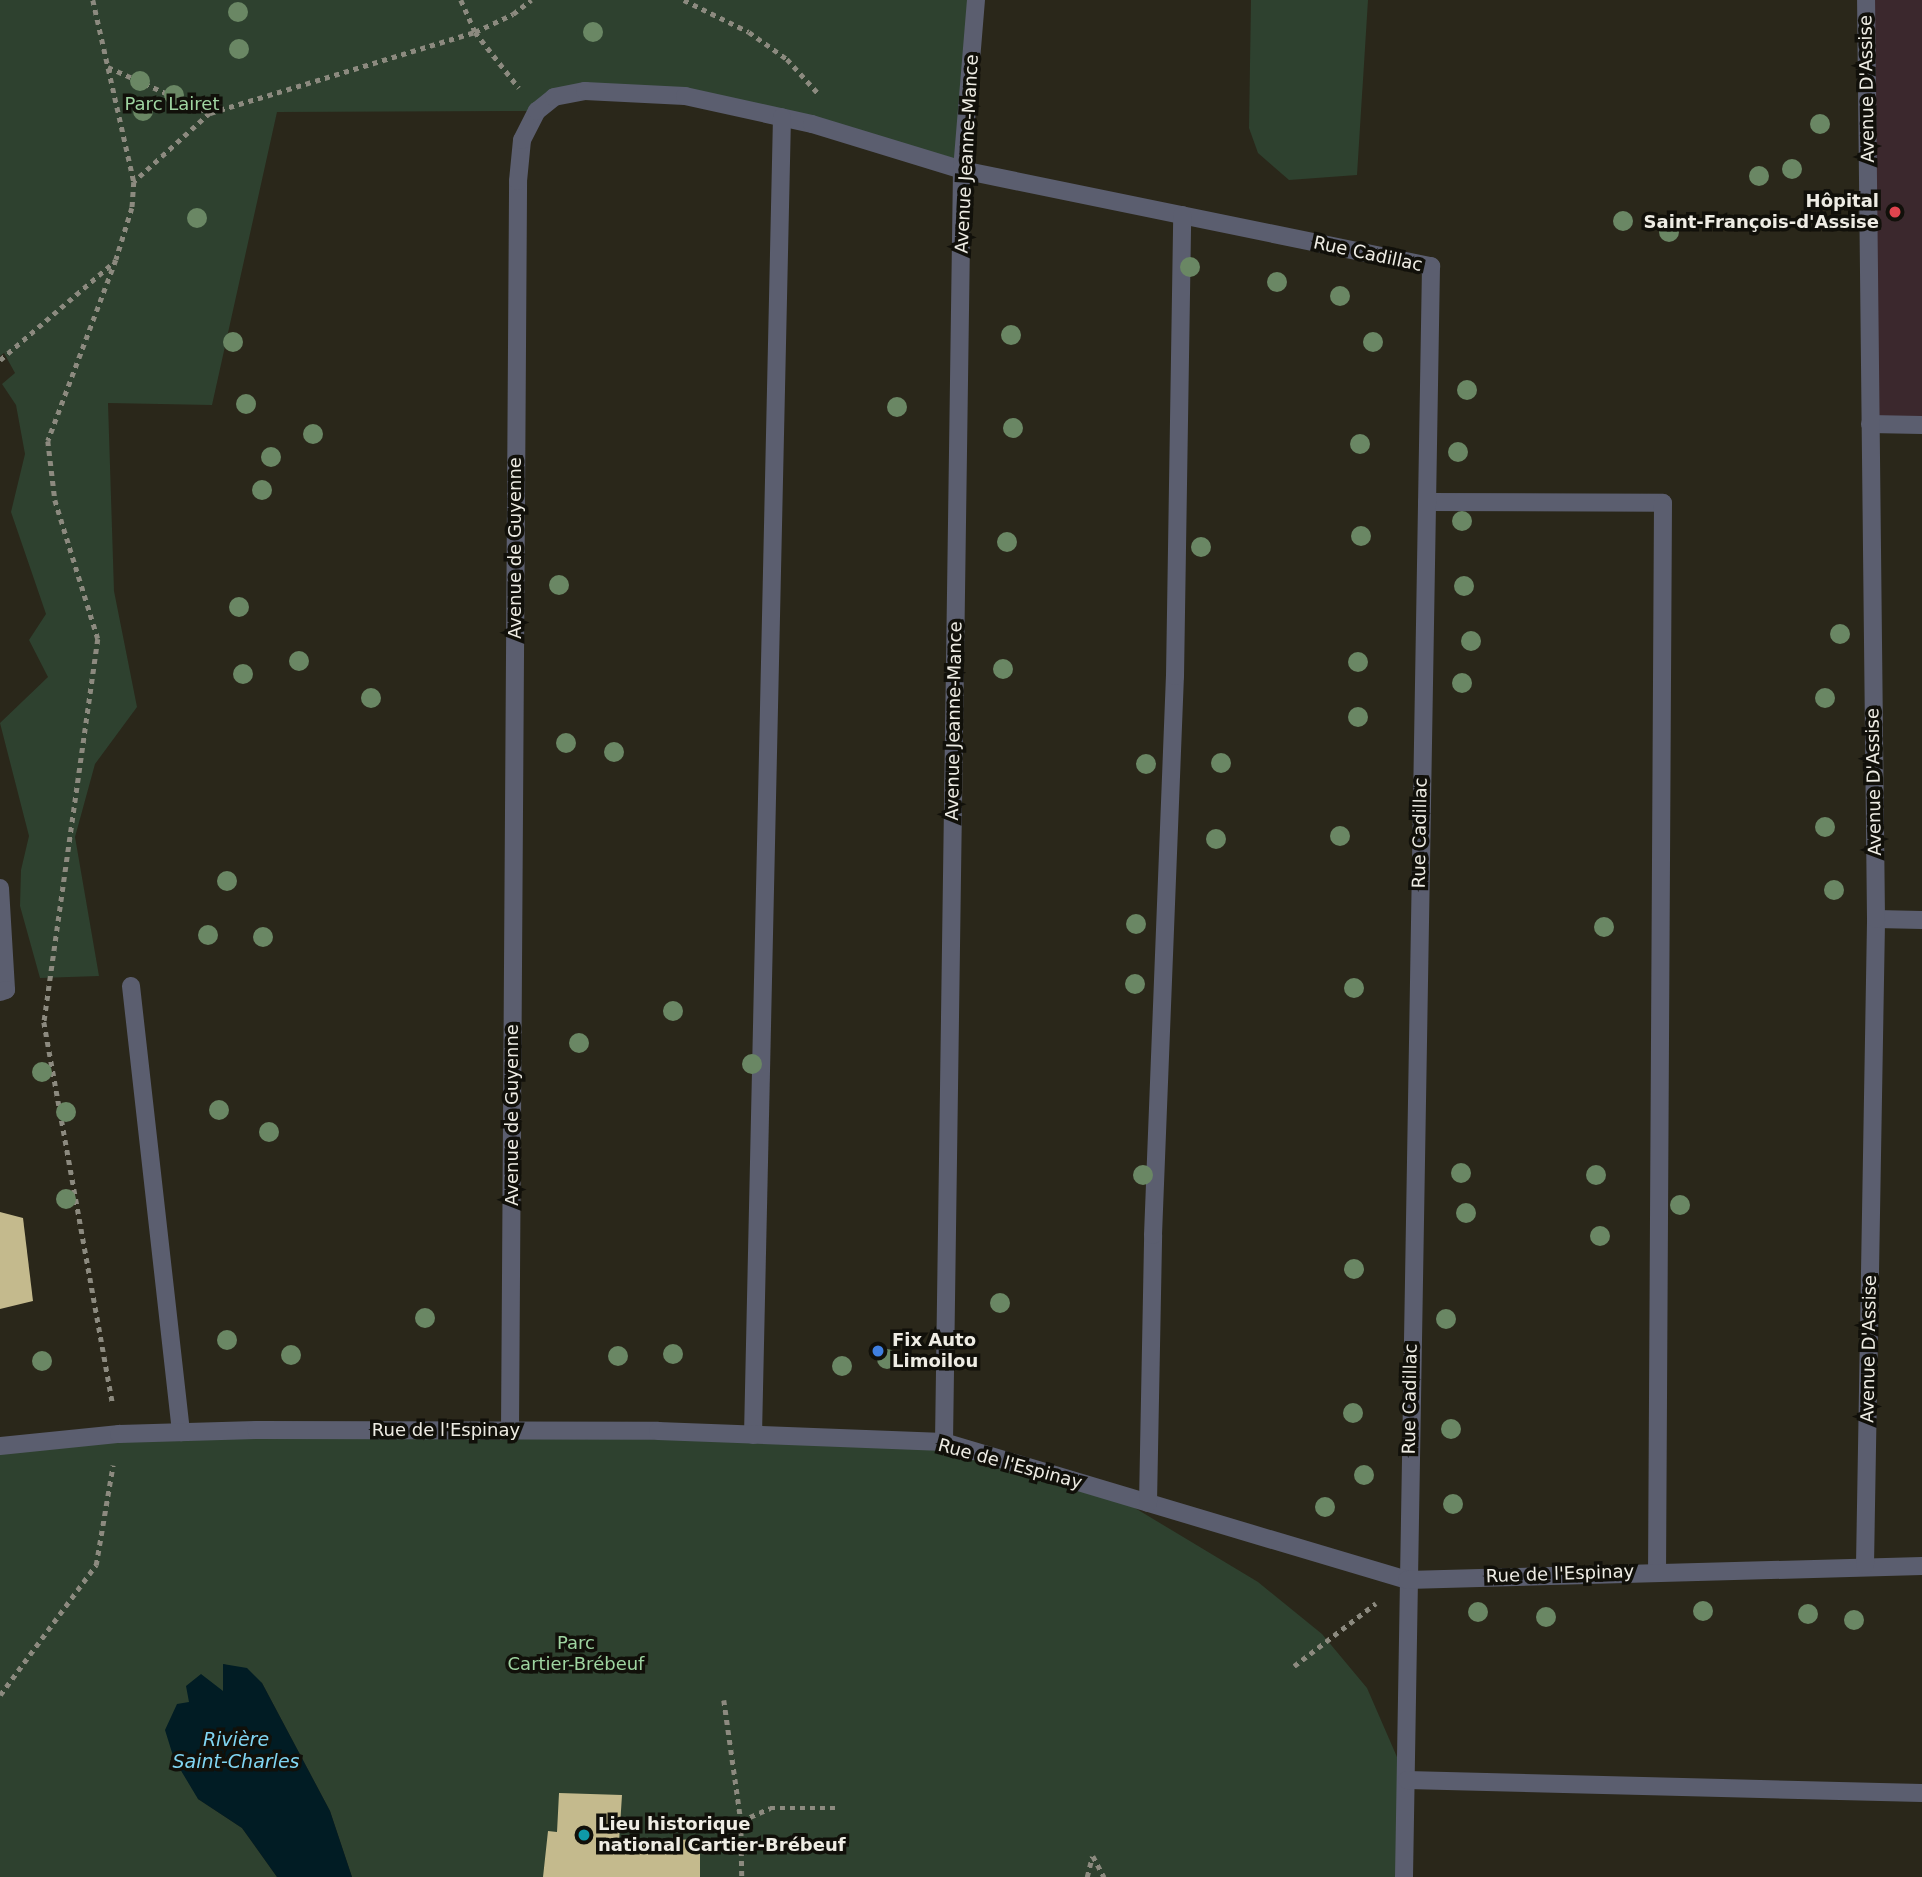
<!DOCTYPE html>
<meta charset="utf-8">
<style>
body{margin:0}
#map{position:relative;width:1922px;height:1877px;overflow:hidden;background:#2a271a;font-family:"DejaVu Sans",sans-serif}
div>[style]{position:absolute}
.medical>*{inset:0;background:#3b282d}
.green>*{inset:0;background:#2e412f}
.water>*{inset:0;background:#011c24}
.building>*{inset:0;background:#c4ba8d}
.path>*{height:4.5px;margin-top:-2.25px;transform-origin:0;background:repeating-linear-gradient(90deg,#8c8a7f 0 5px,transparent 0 10px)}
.minor>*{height:18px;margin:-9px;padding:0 9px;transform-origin:9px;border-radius:9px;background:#5b5e6f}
.trees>*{width:20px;height:20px;margin:-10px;border-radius:50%;background:#6a8764}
.dots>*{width:19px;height:19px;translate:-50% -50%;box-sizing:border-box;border:4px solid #11100a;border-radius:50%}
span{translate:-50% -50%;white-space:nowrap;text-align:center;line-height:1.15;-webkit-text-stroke:7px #11100a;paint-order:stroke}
.street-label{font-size:18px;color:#eeece4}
.park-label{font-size:18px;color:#9fd5a1}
.poi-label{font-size:18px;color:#eeece4;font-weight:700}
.right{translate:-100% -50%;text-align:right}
.left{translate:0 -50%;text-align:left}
.water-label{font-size:19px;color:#80d5f2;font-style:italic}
</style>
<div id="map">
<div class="medical">
<i style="clip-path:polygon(1866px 0,1922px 0,1922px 424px,1870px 424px)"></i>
</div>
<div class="green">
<i style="clip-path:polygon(0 0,976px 0,962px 170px,685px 96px,585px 91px,537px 111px,277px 112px,212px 405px,108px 403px,114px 591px,137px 707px,95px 764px,75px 837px,99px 976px,40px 978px,20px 906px,21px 870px,29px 836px,0 723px,48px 677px,29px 640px,46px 614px,11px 512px,25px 454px,16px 405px,2px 384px,15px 373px,4px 353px,0 356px)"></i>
<i style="clip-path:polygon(1251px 0,1368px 0,1357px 175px,1289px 180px,1258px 153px,1249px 128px)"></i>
<i style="clip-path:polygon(119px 1434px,944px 1442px,1105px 1490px,1258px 1582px,1322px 1634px,1367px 1688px,1407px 1780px,1404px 1877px,352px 1877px,330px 1811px,262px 1683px,224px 1664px,223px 1692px,189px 1702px,198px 1799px,242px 1828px,277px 1877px,0 1877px,0 1446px)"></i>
</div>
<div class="water">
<i style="clip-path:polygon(223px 1664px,247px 1668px,262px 1683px,330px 1811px,352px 1877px,277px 1877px,242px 1828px,198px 1799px,174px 1759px,165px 1730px,177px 1704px,189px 1702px,186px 1686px,201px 1674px,223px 1691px)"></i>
</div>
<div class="building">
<i style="clip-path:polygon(0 1212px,23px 1218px,33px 1301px,0 1309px)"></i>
<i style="clip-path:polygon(559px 1793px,622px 1795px,619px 1842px,700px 1839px,700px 1877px,543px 1877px,548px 1831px,557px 1832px)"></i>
</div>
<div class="path">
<i style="left:93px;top:0;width:187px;rotate:77.3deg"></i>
<i style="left:134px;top:182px;width:26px;rotate:94deg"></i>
<i style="left:132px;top:208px;width:54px;rotate:107.1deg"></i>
<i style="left:116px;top:260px;width:193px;rotate:110.6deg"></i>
<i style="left:48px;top:441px;width:59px;rotate:83.2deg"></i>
<i style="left:55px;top:500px;width:145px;rotate:72.8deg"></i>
<i style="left:98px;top:639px;width:387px;rotate:98deg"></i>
<i style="left:44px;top:1022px;width:389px;rotate:79.8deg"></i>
<i style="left:461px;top:0;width:35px;rotate:66deg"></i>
<i style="left:475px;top:32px;width:71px;rotate:51.8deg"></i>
<i style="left:684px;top:0;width:72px;rotate:26.2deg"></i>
<i style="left:749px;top:32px;width:47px;rotate:35.4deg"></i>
<i style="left:787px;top:59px;width:45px;rotate:47.7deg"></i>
<i style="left:108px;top:67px;width:112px;rotate:24.3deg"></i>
<i style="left:210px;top:113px;width:103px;rotate:137.8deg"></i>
<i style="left:210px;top:113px;width:277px;rotate:-17deg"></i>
<i style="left:475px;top:32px;width:42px;rotate:-25.3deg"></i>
<i style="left:513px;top:14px;width:23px;rotate:-38deg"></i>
<i style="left:0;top:360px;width:152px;rotate:-40.7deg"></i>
<i style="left:1294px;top:1666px;width:103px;rotate:-37.5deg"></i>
<i style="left:0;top:1695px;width:162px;rotate:-53.6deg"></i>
<i style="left:96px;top:1565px;width:101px;rotate:-80.4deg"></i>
<i style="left:724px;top:1700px;width:122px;rotate:82deg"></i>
<i style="left:741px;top:1821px;width:56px;rotate:89deg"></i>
<i style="left:741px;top:1821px;width:32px;rotate:-24deg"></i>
<i style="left:770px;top:1808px;width:66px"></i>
<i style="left:1093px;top:1856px;width:24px;rotate:62deg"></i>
<i style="left:1087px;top:1877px;width:21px;rotate:-76deg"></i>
</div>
<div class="minor">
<i style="left:1870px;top:424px;width:52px;rotate:1.1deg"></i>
<i style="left:1427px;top:502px;width:236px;rotate:0.2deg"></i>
<i style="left:1663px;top:503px;width:1068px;rotate:90.32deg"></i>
<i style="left:0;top:888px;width:102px;rotate:86.6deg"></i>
<i style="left:6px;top:990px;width:6px;rotate:162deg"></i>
<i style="left:1876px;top:919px;width:46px;rotate:1.2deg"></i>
<i style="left:131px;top:986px;width:449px;rotate:83.6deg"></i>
<i style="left:510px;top:1431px;width:1250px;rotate:-89.63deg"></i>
<i style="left:518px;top:181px;width:41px;rotate:-84.4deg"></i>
<i style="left:522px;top:140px;width:33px;rotate:-63deg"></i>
<i style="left:537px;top:111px;width:22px;rotate:-39deg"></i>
<i style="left:554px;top:97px;width:32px;rotate:-11deg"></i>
<i style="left:585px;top:91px;width:100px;rotate:2.9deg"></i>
<i style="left:685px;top:96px;width:130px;rotate:12.4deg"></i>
<i style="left:812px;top:124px;width:157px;rotate:17deg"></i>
<i style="left:962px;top:170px;width:479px;rotate:11.6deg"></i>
<i style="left:1431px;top:266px;width:1611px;rotate:90.96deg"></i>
<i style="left:753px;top:1435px;width:1318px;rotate:-88.74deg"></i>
<i style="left:944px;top:1442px;width:1272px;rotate:-89.19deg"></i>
<i style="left:962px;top:170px;width:171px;rotate:-85.3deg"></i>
<i style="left:0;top:1446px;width:120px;rotate:-5.8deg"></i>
<i style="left:119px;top:1434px;width:137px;rotate:-1.7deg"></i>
<i style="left:256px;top:1430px;width:402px;rotate:0.1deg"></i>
<i style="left:658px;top:1431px;width:286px;rotate:2.2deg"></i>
<i style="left:944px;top:1442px;width:483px;rotate:16.6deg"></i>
<i style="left:1407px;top:1580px;width:515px;rotate:-1.56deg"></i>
<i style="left:1148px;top:1503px;width:268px;rotate:-88.9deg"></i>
<i style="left:1153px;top:1235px;width:559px;rotate:-87.75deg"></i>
<i style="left:1175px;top:676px;width:461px;rotate:-89.1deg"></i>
<i style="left:1865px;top:1565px;width:646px;rotate:-89.02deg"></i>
<i style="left:1876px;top:919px;width:919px;rotate:-90.62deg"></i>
<i style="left:1407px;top:1780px;width:515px;rotate:1.45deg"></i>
</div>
<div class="trees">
<i style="left:238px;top:12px"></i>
<i style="left:593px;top:32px"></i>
<i style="left:239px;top:49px"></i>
<i style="left:140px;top:81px"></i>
<i style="left:174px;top:95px"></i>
<i style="left:143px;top:111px"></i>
<i style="left:1820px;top:124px"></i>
<i style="left:1792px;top:169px"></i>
<i style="left:1759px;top:176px"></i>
<i style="left:197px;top:218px"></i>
<i style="left:1623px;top:221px"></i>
<i style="left:1669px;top:232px"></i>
<i style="left:1190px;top:267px"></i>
<i style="left:1277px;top:282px"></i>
<i style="left:1340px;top:296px"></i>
<i style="left:1011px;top:335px"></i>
<i style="left:233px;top:342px"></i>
<i style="left:1373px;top:342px"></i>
<i style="left:1467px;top:390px"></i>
<i style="left:246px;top:404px"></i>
<i style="left:897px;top:407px"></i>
<i style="left:1013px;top:428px"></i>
<i style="left:313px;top:434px"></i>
<i style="left:1360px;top:444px"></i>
<i style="left:1458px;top:452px"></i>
<i style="left:271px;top:457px"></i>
<i style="left:262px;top:490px"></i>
<i style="left:1462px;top:521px"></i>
<i style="left:1361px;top:536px"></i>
<i style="left:1007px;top:542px"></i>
<i style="left:1201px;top:547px"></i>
<i style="left:559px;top:585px"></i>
<i style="left:1464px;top:586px"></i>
<i style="left:239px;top:607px"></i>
<i style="left:1840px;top:634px"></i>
<i style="left:1471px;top:641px"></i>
<i style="left:299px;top:661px"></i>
<i style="left:1358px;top:662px"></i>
<i style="left:1003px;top:669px"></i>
<i style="left:243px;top:674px"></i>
<i style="left:1462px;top:683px"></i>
<i style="left:371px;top:698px"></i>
<i style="left:1825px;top:698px"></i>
<i style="left:1358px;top:717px"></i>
<i style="left:566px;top:743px"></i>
<i style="left:614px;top:752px"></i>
<i style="left:1221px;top:763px"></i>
<i style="left:1146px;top:764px"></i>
<i style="left:1825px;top:827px"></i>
<i style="left:1340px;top:836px"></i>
<i style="left:1216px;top:839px"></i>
<i style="left:227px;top:881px"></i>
<i style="left:1834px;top:890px"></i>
<i style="left:1136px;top:924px"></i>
<i style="left:1604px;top:927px"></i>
<i style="left:208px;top:935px"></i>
<i style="left:263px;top:937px"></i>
<i style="left:1135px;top:984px"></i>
<i style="left:1354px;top:988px"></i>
<i style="left:673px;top:1011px"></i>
<i style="left:579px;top:1043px"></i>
<i style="left:752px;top:1064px"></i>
<i style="left:42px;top:1072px"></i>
<i style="left:219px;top:1110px"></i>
<i style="left:66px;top:1112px"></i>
<i style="left:269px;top:1132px"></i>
<i style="left:1461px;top:1173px"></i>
<i style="left:1143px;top:1175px"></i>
<i style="left:1596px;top:1175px"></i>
<i style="left:66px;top:1199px"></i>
<i style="left:1680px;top:1205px"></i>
<i style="left:1466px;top:1213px"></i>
<i style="left:1600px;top:1236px"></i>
<i style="left:1354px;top:1269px"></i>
<i style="left:1000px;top:1303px"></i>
<i style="left:425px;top:1318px"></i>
<i style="left:1446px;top:1319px"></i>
<i style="left:227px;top:1340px"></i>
<i style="left:673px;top:1354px"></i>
<i style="left:291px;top:1355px"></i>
<i style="left:618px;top:1356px"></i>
<i style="left:887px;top:1359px"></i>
<i style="left:42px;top:1361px"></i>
<i style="left:842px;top:1366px"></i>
<i style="left:1353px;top:1413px"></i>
<i style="left:1451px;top:1429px"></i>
<i style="left:1364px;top:1475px"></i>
<i style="left:1453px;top:1504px"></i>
<i style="left:1325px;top:1507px"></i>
<i style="left:1703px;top:1611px"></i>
<i style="left:1478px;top:1612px"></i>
<i style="left:1808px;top:1614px"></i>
<i style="left:1546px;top:1617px"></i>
<i style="left:1854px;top:1620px"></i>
</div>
<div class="dots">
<i style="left:1895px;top:212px;background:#e0444e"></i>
<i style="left:878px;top:1351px;background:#3f7fe0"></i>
<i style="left:584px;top:1835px;background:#0f9aa8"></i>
</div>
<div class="street-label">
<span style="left:1867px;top:89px;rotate:-91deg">Avenue D'Assise</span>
<span style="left:967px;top:154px;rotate:-87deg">Avenue Jeanne-Mance</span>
<span style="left:1368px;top:254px;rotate:12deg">Rue Cadillac</span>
<span style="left:515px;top:548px;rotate:-90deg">Avenue de Guyenne</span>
<span style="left:954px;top:721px;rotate:-89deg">Avenue Jeanne-Mance</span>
<span style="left:1874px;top:782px;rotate:-91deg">Avenue D'Assise</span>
<span style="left:1420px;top:833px;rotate:-89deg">Rue Cadillac</span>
<span style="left:512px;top:1115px;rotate:-90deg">Avenue de Guyenne</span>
<span style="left:1869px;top:1349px;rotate:-89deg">Avenue D'Assise</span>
<span style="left:1410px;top:1399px;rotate:-89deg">Rue Cadillac</span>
<span style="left:446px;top:1430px">Rue de l'Espinay</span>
<span style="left:1010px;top:1464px;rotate:15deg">Rue de l'Espinay</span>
<span style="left:1560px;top:1574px;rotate:-2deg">Rue de l'Espinay</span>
</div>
<div class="park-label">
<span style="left:172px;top:104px">Parc Lairet</span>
<span style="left:576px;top:1654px">Parc<br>Cartier-Brébeuf</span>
</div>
<div class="poi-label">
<span class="right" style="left:1879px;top:212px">Hôpital<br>Saint-François-d'Assise</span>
<span class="left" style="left:892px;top:1351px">Fix Auto<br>Limoilou</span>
<span class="left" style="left:598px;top:1835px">Lieu historique<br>national Cartier-Brébeuf</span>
</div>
<div class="water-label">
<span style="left:236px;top:1751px">Rivière<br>Saint-Charles</span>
</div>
</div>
